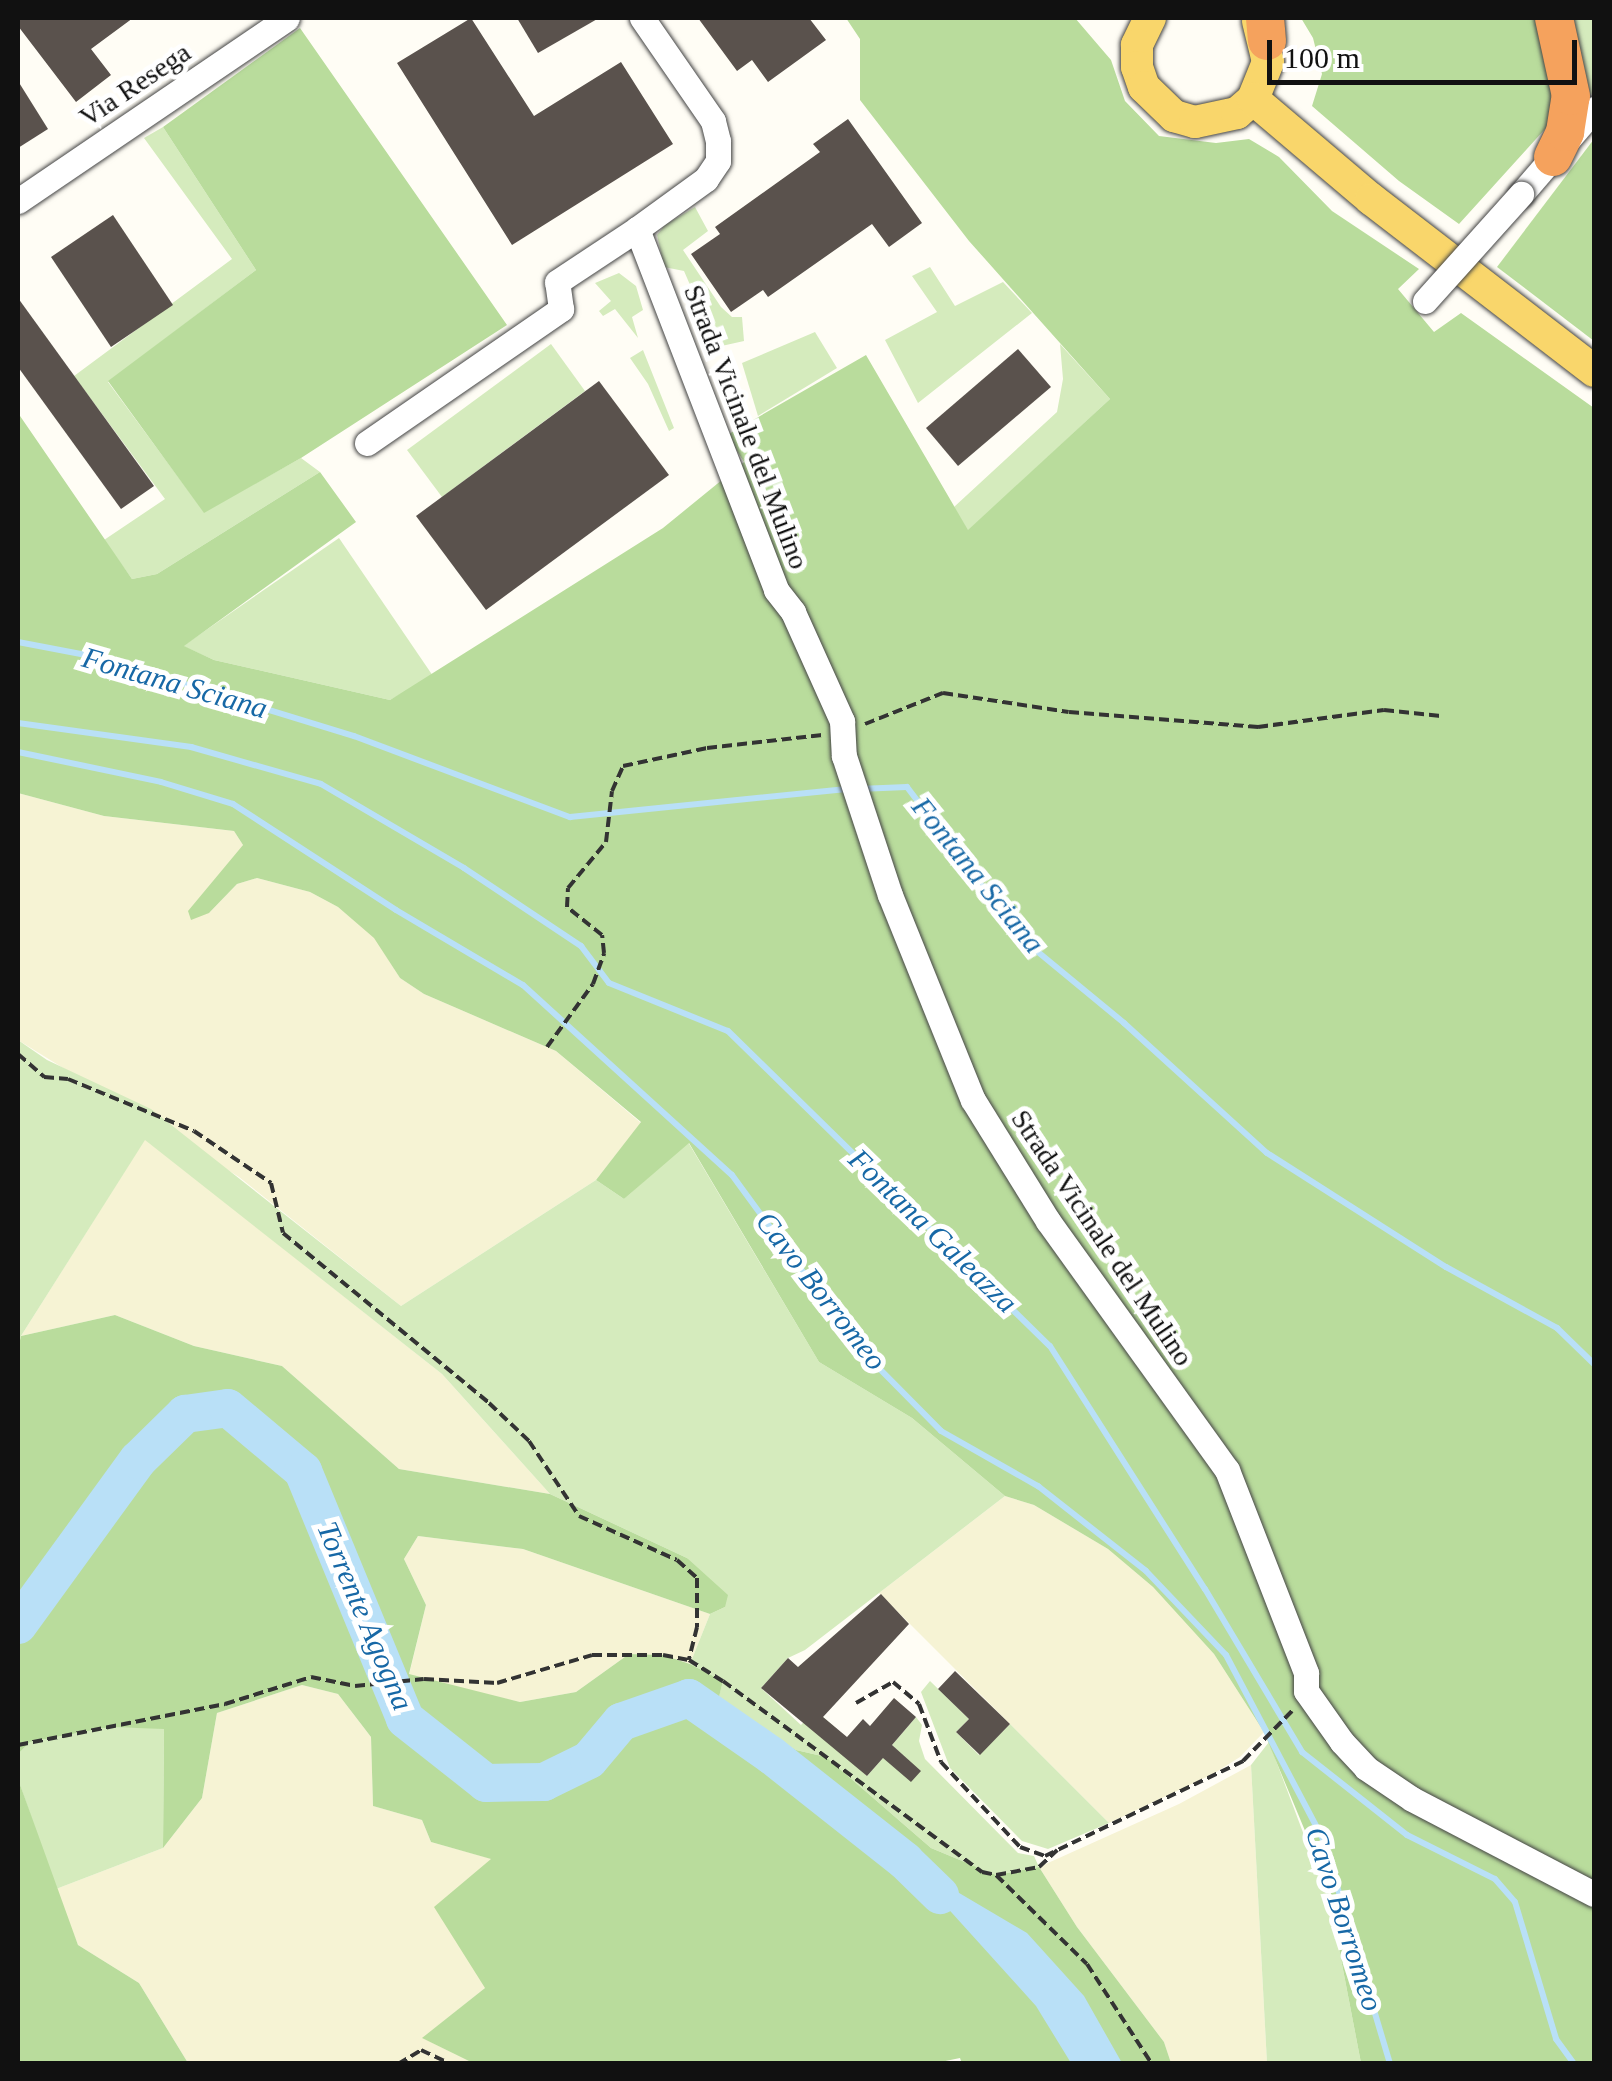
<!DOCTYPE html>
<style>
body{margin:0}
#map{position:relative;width:1612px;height:2081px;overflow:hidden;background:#fffdf5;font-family:"Times New Roman",serif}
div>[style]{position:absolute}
.farmland>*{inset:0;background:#f6f3d4}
.green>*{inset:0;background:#d5ebbd}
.forest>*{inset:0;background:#b9dc9c}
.water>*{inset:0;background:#b9e0f7}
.stream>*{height:6px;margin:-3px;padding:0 3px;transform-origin:3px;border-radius:3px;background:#b9e0f7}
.river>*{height:38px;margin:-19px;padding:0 19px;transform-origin:19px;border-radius:19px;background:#b9e0f7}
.building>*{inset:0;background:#5a524d}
.path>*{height:4px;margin-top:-2px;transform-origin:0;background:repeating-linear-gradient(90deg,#333 0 10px,transparent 0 15px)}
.roads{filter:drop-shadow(0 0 2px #444) drop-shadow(0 0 2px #444)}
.minor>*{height:25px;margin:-12.5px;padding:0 12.5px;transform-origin:12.5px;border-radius:12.5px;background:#fff}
.major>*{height:32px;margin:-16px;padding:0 16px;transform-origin:16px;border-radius:16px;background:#f9d66b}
.highway>*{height:38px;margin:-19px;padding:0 19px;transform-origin:19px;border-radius:19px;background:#f5a25d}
.bridges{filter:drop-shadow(0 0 2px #444) drop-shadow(0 0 2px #444)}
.minor-bridge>*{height:25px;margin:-12.5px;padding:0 12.5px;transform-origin:12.5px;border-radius:12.5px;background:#fff}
span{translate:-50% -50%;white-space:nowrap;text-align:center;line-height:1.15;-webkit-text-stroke:10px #fff;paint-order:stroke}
.street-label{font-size:28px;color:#111}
.water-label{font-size:30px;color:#1768a6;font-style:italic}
.frame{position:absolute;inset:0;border:20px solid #111;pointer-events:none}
.scale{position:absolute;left:1267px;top:40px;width:310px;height:45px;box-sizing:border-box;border:5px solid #111;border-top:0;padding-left:12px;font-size:30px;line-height:35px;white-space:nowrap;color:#111;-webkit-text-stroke:8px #fff;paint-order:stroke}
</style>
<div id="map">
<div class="farmland">
<i style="clip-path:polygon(18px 793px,104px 816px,234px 831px,243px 845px,209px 913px,237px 884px,257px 878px,310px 892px,338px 907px,375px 938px,400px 978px,424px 994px,556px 1051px,641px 1123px,596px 1180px,401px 1306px,239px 1177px,18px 1040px)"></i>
<i style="clip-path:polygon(145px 1139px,442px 1374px,550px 1494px,399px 1469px,282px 1366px,194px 1346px,115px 1315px,21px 1336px)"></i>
<i style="clip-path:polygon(1005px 1496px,1034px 1505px,1108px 1549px,1153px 1587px,1214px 1654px,1264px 1732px,1240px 1757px,1213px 1774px,1109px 1823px,879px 1593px)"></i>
<i style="clip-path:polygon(418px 1536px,523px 1549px,710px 1614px,690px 1664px,663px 1655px,629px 1654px,576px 1692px,520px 1702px,465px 1690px,409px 1675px,426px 1605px,404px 1559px)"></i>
<i style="clip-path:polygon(302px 1685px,338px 1694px,371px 1737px,373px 1806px,422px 1820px,431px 1842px,492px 1859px,485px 1988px,423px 2038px,473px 2063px,188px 2063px,139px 1983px,78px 1945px,56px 1889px,163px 1848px,202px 1798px,217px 1713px)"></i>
<i style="clip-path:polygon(1251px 1765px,1267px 2063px,1171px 2063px,1164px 2042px,1077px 1927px,1039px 1867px,1179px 1804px)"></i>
</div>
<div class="green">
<i style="clip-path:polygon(1565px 18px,1594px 18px,1594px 91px,1577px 111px)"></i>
<i style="clip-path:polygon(163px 127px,256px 270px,108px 382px,204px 512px,301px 458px,320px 472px,157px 574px,132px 579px,104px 540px,165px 499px,74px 376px,232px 259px,144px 138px)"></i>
<i style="clip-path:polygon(695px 207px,708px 231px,683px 250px,721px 307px,732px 317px,742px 317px,744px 341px,717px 347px,684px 271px,664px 267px,657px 235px,665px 225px)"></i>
<i style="clip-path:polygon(930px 267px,955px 306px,1003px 282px,1032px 313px,918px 403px,885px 340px,937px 312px,912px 276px)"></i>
<i style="clip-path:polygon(619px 273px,636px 286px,643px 310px,632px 317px,638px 338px,615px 309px,603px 316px,599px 311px,611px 301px,595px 283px)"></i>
<i style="clip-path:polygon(815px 332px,837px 368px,758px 416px,742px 363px)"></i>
<i style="clip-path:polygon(551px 344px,585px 391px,442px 497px,407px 450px)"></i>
<i style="clip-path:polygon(1060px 344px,1110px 399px,968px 531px,954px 507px,1057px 412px,1063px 379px)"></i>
<i style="clip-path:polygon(643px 350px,674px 428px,669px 431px,648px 384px,630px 358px)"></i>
<i style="clip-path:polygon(339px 538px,433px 676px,390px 700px,214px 660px,183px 646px)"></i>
<i style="clip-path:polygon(18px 1040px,47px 1060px,151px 1109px,401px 1306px,596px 1180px,624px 1199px,688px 1142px,819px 1362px,912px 1418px,1005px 1496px,805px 1650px,788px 1658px,761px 1688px,801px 1725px,815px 1710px,837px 1729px,827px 1740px,867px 1776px,883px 1758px,907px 1759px,892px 1745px,916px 1717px,922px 1725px,919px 1741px,925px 1759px,1018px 1853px,1034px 1856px,1039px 1867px,996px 1875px,931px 1848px,826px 1757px,796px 1750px,718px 1700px,723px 1681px,690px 1664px,710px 1614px,725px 1607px,687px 1558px,550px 1494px,442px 1374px,145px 1140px,21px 1336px,18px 1348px)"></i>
<i style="clip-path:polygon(930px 1681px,969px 1719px,956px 1732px,979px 1755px,1010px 1724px,1109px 1823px,1048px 1849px,1022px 1841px,950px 1768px,921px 1692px)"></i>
<i style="clip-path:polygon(110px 1727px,164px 1728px,163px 1848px,56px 1889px,18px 1779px,18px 1754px,30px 1742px)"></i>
<i style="clip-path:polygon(1269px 1742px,1331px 1907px,1361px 2063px,1267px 2063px,1251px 1765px)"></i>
</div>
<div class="forest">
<i style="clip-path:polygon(846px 18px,1075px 18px,1111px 60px,1125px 101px,1159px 136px,1216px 143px,1249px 139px,1279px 157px,1332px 211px,1419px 269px,1398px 289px,1434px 332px,1461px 313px,1594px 408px,1594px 2063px,1361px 2063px,1331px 1907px,1308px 1838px,1264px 1732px,1214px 1654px,1153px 1587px,1108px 1549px,1034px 1505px,1005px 1496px,912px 1418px,819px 1362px,689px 1143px,624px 1199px,596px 1180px,641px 1122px,556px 1051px,424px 994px,400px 978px,374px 938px,338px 907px,310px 892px,257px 878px,237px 884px,209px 913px,191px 920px,188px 911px,243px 845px,234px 831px,104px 816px,18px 793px,18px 413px,132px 579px,157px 574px,320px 472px,356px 522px,184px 646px,214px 660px,390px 700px,663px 528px,744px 462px,727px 435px,866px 355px,968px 530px,1110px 399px,969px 241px,860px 100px,860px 39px)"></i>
<i style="clip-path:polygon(1301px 18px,1549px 18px,1564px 108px,1459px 224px,1399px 181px,1312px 106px,1322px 74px,1313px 38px)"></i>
<i style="clip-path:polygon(300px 28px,507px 325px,301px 458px,204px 513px,108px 381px,256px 270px,163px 127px)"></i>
<i style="clip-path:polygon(1594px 139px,1594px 341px,1497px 267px)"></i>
<i style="clip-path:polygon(115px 1315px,194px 1346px,282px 1366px,399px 1469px,550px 1494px,687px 1558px,728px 1595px,725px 1607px,710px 1614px,523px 1549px,418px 1536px,404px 1559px,426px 1605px,409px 1674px,520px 1702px,576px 1692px,629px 1654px,663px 1655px,690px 1664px,723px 1681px,718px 1701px,796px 1750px,826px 1757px,931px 1848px,996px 1875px,1039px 1867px,1077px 1927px,1164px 2042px,1171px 2063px,962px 2064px,960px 2058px,931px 2064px,473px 2063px,422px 2038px,485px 1988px,434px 1907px,491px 1859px,431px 1842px,422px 1820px,373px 1806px,371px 1737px,338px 1694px,302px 1685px,217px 1713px,202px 1798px,163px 1848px,164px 1729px,110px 1727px,30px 1742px,18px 1754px,18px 1348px,21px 1336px)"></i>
<i style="clip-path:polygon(18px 1779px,78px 1945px,139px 1983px,188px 2063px,18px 2063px)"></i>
</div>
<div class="water">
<i style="clip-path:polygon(905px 1861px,1027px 1933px,1084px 1996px,1122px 2063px,1071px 2063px,1036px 2006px)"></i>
</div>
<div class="stream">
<i style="left:18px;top:642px;width:80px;rotate:10.8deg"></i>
<i style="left:97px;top:657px;width:269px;rotate:17.1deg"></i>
<i style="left:354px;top:736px;width:231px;rotate:20.6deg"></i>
<i style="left:570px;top:817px;width:278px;rotate:-5.8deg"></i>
<i style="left:18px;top:723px;width:175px;rotate:7.9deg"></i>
<i style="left:191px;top:747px;width:135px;rotate:15.9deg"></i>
<i style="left:321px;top:784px;width:166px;rotate:30.4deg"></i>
<i style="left:464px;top:868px;width:141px;rotate:33.7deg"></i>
<i style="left:581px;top:946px;width:46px;rotate:52.9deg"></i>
<i style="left:609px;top:983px;width:128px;rotate:22deg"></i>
<i style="left:728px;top:1031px;width:450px;rotate:44.4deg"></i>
<i style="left:1050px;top:1346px;width:288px;rotate:57.5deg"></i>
<i style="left:1205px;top:1589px;width:190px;rotate:59.2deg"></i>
<i style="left:1302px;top:1752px;width:134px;rotate:38.3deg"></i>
<i style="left:1407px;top:1835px;width:98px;rotate:26.6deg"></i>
<i style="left:1495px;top:1879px;width:30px;rotate:49deg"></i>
<i style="left:1515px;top:1902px;width:143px;rotate:73.3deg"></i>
<i style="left:1556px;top:2039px;width:31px;rotate:54deg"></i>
<i style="left:18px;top:752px;width:146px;rotate:11.8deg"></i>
<i style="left:161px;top:782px;width:75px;rotate:17deg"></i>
<i style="left:233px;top:804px;width:194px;rotate:33deg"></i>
<i style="left:396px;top:910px;width:147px;rotate:30.6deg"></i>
<i style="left:523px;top:985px;width:282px;rotate:42.3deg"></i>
<i style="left:732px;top:1175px;width:213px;rotate:53.8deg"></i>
<i style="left:858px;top:1347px;width:118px;rotate:45.3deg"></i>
<i style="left:941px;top:1431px;width:112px;rotate:29.6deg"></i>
<i style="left:1038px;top:1486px;width:137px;rotate:38.2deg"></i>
<i style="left:1146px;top:1571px;width:116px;rotate:46.4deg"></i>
<i style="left:1226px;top:1655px;width:208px;rotate:62.2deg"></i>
<i style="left:1323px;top:1839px;width:235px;rotate:73.4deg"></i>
<i style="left:859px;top:789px;width:48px;rotate:-2.4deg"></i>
<i style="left:907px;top:787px;width:189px;rotate:52.9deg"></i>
<i style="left:1021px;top:938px;width:134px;rotate:39.5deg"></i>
<i style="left:1124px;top:1023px;width:193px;rotate:42.3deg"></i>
<i style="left:1267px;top:1153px;width:212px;rotate:32.5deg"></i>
<i style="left:1446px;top:1267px;width:127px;rotate:28.8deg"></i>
<i style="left:1557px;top:1328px;width:52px;rotate:44.2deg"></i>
</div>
<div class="river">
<i style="left:18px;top:1625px;width:204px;rotate:-54deg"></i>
<i style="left:138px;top:1460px;width:66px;rotate:-44.4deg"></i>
<i style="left:185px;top:1414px;width:43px;rotate:-7.9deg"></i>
<i style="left:228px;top:1408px;width:98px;rotate:40deg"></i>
<i style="left:303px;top:1471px;width:268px;rotate:67.6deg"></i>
<i style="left:405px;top:1719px;width:103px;rotate:38.3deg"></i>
<i style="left:486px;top:1783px;width:58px;rotate:-1deg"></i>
<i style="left:544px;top:1782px;width:50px;rotate:-26.1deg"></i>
<i style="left:589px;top:1760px;width:50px;rotate:-49.9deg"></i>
<i style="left:621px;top:1722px;width:72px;rotate:-19.4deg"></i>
<i style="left:689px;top:1698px;width:100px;rotate:34.8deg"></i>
<i style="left:771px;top:1755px;width:171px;rotate:38.3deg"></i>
<i style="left:905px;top:1861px;width:49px;rotate:44.2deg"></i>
</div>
<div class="building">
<i style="clip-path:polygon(18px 18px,133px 18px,91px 49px,111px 75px,76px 102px,18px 26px)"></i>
<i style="clip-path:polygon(471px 18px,534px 116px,621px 62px,673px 144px,512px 245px,397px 63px)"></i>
<i style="clip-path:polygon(517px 18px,599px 18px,538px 53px)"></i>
<i style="clip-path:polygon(698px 18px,809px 18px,826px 40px,768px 82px,752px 60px,737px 71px)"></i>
<i style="clip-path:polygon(18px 81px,48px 129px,18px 148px)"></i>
<i style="clip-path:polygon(848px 119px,922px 223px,889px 247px,872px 224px,768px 297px,763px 290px,731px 312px,691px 254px,720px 234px,715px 227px,820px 152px,813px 144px)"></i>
<i style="clip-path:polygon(113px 215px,173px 305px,111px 347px,51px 257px)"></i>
<i style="clip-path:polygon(18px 298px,154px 486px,121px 509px,18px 367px)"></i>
<i style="clip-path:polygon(1018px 349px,1051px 387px,958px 466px,926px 428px)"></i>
<i style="clip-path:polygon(599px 381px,669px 475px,486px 610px,416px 516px)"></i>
<i style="clip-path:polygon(881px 1594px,909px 1624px,823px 1717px,847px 1737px,863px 1719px,870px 1726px,894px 1698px,916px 1717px,892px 1745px,921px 1771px,911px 1782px,883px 1758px,867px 1776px,761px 1688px,788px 1658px,798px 1667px)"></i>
<i style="clip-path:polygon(955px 1671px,1010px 1724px,980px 1755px,956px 1732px,969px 1719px,938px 1689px)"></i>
</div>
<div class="path">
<i style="left:865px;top:724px;width:84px;rotate:-21.7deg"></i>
<i style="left:943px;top:693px;width:127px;rotate:8.6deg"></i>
<i style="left:1069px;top:712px;width:190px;rotate:4.5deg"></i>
<i style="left:1258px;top:727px;width:127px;rotate:-7.7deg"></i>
<i style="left:1384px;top:710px;width:57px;rotate:6deg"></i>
<i style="left:547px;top:1047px;width:78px;rotate:-53.9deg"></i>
<i style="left:593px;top:984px;width:33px;rotate:-70deg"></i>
<i style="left:604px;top:953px;width:18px;rotate:-96deg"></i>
<i style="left:602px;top:935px;width:45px;rotate:-141.3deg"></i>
<i style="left:567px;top:907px;width:19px;rotate:-87deg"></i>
<i style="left:568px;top:888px;width:60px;rotate:-50.4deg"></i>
<i style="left:606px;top:842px;width:51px;rotate:-83.3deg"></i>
<i style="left:612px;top:791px;width:27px;rotate:-66deg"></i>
<i style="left:623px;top:766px;width:86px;rotate:-12.1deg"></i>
<i style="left:707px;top:748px;width:116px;rotate:-6.4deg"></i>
<i style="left:18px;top:1054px;width:35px;rotate:41deg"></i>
<i style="left:44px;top:1077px;width:24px;rotate:5deg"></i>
<i style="left:68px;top:1079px;width:136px;rotate:22.4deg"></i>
<i style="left:194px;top:1131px;width:93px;rotate:34deg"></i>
<i style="left:271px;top:1183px;width:51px;rotate:76.5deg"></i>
<i style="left:283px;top:1233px;width:267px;rotate:39.5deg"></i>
<i style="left:489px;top:1403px;width:55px;rotate:43.5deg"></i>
<i style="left:529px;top:1441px;width:90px;rotate:56.3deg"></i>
<i style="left:579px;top:1516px;width:107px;rotate:24.2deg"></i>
<i style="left:677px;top:1560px;width:27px;rotate:42deg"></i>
<i style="left:697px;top:1578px;width:49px;rotate:90deg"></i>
<i style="left:697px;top:1627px;width:34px;rotate:104deg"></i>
<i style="left:856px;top:1703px;width:43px;rotate:-29.6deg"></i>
<i style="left:893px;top:1682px;width:34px;rotate:40deg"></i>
<i style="left:919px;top:1704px;width:62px;rotate:69.2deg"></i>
<i style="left:941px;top:1762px;width:116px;rotate:47.1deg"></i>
<i style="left:1020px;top:1847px;width:27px;rotate:20deg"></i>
<i style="left:1045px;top:1856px;width:220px;rotate:-25.6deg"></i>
<i style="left:1243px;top:1761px;width:70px;rotate:-45.6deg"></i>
<i style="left:18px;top:1745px;width:211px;rotate:-11.2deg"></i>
<i style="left:225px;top:1704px;width:90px;rotate:-17.4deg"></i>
<i style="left:311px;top:1677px;width:45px;rotate:11.6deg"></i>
<i style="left:355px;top:1686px;width:69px;rotate:-5.8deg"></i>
<i style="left:424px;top:1679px;width:73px;rotate:3.1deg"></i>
<i style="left:497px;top:1683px;width:99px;rotate:-16.4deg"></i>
<i style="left:592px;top:1655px;width:71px"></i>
<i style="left:663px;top:1655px;width:26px;rotate:11deg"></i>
<i style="left:689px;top:1660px;width:40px;rotate:32deg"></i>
<i style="left:723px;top:1681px;width:322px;rotate:36.4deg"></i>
<i style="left:982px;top:1872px;width:14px;rotate:12deg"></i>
<i style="left:996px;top:1875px;width:44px;rotate:-10.5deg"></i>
<i style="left:1039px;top:1867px;width:25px;rotate:-43deg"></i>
<i style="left:996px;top:1875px;width:127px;rotate:44.4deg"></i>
<i style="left:1087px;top:1964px;width:119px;rotate:57deg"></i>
<i style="left:398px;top:2064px;width:27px;rotate:-31deg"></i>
<i style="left:421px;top:2050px;width:33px;rotate:25deg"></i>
</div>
<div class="roads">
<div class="minor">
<i style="left:642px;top:18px;width:125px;rotate:55.4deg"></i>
<i style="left:713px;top:121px;width:21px;rotate:76deg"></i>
<i style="left:718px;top:141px;width:20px;rotate:90deg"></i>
<i style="left:718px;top:161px;width:22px;rotate:124deg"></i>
<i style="left:706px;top:179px;width:85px;rotate:144.1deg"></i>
<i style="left:637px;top:229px;width:387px;rotate:68.9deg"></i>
<i style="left:776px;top:590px;width:28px;rotate:52deg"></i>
<i style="left:793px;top:612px;width:120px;rotate:65.8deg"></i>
<i style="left:842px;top:721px;width:35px;rotate:87deg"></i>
<i style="left:844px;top:756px;width:146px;rotate:71.7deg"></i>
<i style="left:890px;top:895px;width:221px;rotate:68deg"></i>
<i style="left:973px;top:1100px;width:142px;rotate:58.2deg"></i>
<i style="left:1048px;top:1221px;width:307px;rotate:54.3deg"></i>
<i style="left:1227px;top:1470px;width:218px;rotate:68.7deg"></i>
<i style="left:1306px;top:1673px;width:18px;rotate:90deg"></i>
<i style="left:1306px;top:1691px;width:62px;rotate:54.8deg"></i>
<i style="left:1342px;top:1742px;width:35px;rotate:47deg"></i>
<i style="left:1366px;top:1768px;width:55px;rotate:34deg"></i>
<i style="left:1412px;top:1799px;width:205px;rotate:27.6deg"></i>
<i style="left:1521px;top:194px;width:112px;rotate:-49.3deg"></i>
<i style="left:18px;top:201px;width:325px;rotate:-34.2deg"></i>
<i style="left:367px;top:443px;width:236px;rotate:-34.6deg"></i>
<i style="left:561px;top:309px;width:27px;rotate:-98deg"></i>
<i style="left:557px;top:282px;width:96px;rotate:-33.5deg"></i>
</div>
<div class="major">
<i style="left:1150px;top:18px;width:30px;rotate:116deg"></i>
<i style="left:1137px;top:45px;width:22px;rotate:90deg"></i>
<i style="left:1137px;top:67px;width:21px;rotate:71deg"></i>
<i style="left:1144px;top:87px;width:42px;rotate:44deg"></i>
<i style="left:1174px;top:116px;width:22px;rotate:16deg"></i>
<i style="left:1195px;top:122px;width:43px;rotate:-12.1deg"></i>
<i style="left:1237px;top:113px;width:21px;rotate:-41deg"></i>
<i style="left:1253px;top:99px;width:40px;rotate:-68deg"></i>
<i style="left:1268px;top:62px;width:42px;rotate:-103.7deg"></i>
<i style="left:1253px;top:99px;width:155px;rotate:40.3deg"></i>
<i style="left:1371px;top:199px;width:282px;rotate:37.6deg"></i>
</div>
<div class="highway">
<i style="left:1265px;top:18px;width:23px;rotate:85deg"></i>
<i style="left:1553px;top:157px;width:28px;rotate:-64deg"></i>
<i style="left:1565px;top:132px;width:36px;rotate:-81deg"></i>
<i style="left:1571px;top:96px;width:80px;rotate:-102.3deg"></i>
</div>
</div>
<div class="bridges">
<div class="minor-bridge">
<i style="left:1425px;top:301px;width:144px;rotate:-48.1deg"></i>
</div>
</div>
<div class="street-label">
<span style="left:135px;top:85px;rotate:-34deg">Via Resega</span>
<span style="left:746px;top:427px;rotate:69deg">Strada Vicinale del Mulino</span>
<span style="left:1102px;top:1238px;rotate:56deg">Strada Vicinale del Mulino</span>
</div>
<div class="water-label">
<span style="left:175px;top:683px;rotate:16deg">Fontana Sciana</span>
<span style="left:978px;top:875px;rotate:51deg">Fontana Sciana</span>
<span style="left:933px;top:1231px;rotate:44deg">Fontana Galeazza</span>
<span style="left:821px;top:1291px;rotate:52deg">Cavo Borromeo</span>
<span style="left:365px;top:1616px;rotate:67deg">Torrente Agogna</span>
<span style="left:1344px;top:1919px;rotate:72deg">Cavo Borromeo</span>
</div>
<div class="frame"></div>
<div class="scale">100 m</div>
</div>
